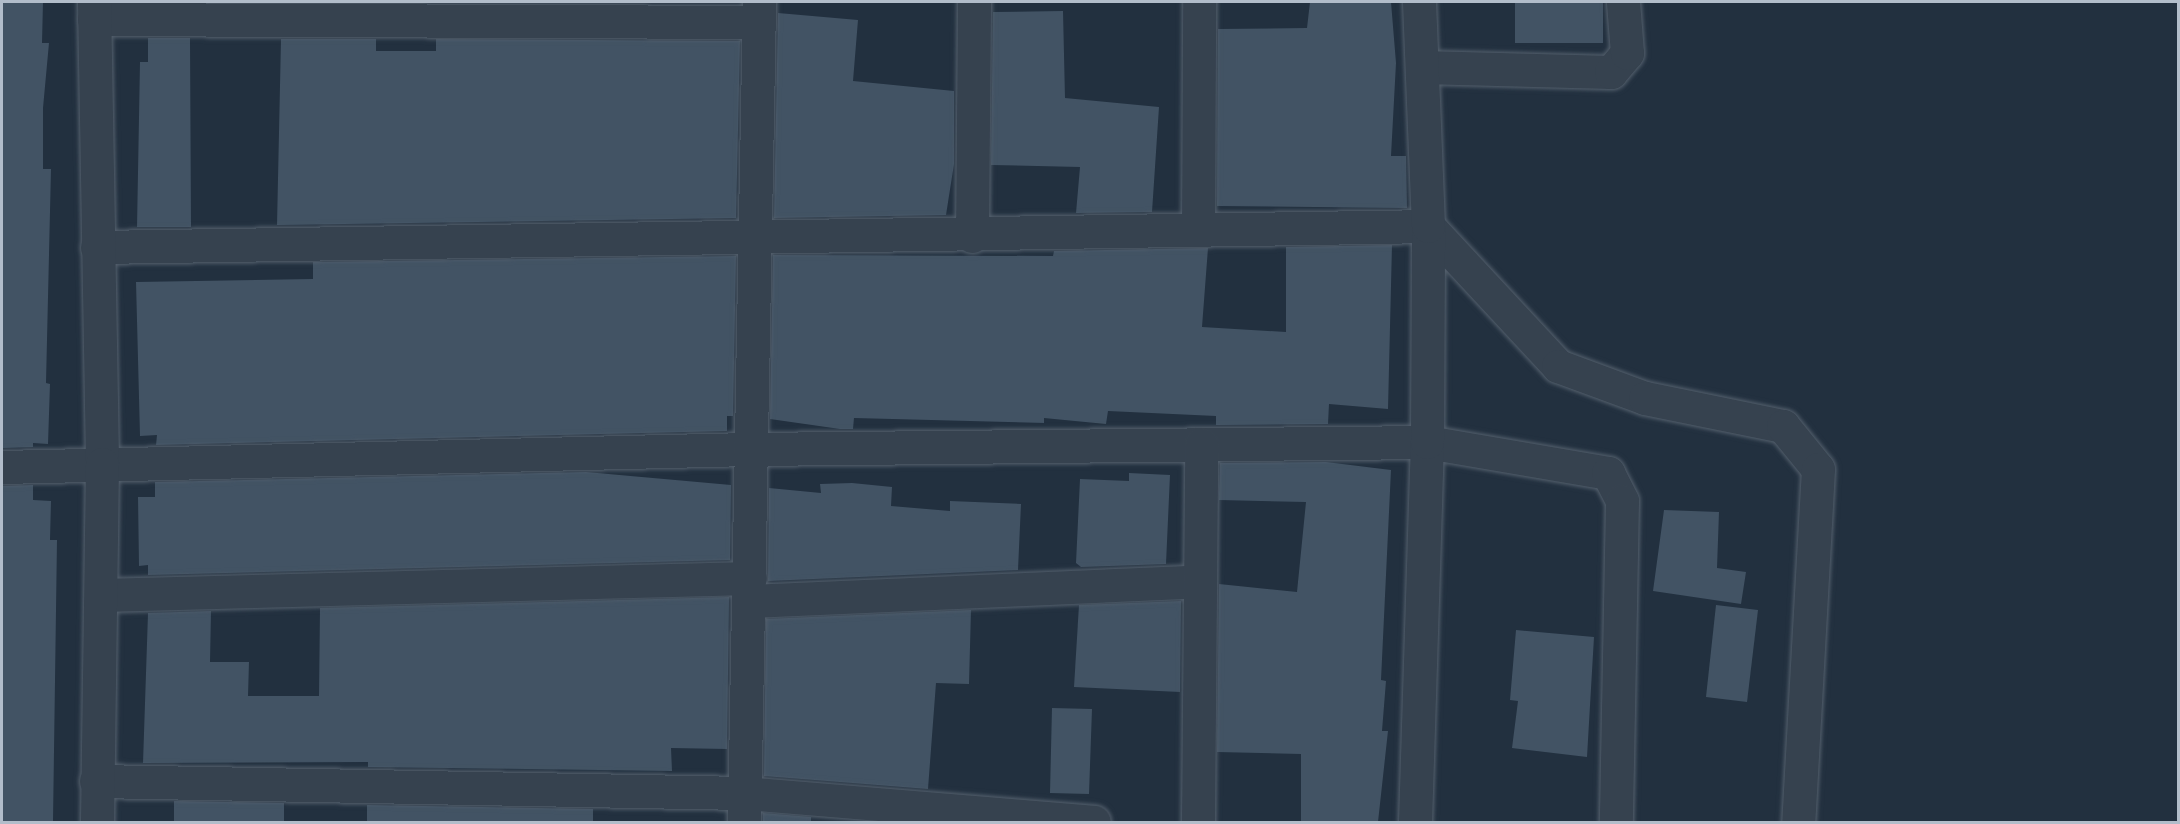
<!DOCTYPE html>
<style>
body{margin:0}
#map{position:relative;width:2180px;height:824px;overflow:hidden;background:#22303f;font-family:"Fira Sans",sans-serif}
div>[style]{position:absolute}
.building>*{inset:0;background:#425364}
.roads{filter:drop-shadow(0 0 2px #54606d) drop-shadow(0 0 2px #54606d)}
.minor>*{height:33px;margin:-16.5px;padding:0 16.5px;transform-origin:16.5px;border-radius:16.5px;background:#36424f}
.tertiary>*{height:33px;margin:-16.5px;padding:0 16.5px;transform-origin:16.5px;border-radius:16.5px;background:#36424f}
span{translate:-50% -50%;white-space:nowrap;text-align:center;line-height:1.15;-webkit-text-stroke:4.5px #1b2734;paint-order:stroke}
.frame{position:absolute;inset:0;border:3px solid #b2bdca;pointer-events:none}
</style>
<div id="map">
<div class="building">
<i style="clip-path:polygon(2px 2px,43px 2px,42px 43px,49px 43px,43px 108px,43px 169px,51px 169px,46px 383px,50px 384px,48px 444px,33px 443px,33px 447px,2px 448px)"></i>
<i style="clip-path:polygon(437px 2px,730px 2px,730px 3px)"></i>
<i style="clip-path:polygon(1310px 2px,1391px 2px,1396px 63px,1391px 156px,1406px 156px,1407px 208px,1217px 206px,1218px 29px,1307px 28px)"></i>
<i style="clip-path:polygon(1515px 2px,1603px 2px,1603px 43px,1515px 43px)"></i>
<i style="clip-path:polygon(1063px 11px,1065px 98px,1159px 107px,1152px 212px,1076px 213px,1080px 167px,991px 165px,993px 12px)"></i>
<i style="clip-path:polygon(778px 13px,858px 20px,853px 81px,954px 91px,954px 164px,946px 215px,774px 218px)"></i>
<i style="clip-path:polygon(148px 38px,190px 38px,191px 227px,137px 227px,140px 62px,148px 62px)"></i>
<i style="clip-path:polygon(281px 39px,376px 39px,376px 51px,436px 51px,436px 39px,740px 41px,736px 218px,277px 225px)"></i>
<i style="clip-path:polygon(1392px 245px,1388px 409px,1329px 404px,1328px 424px,1216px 425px,1216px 416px,1108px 411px,1106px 424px,1044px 418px,1044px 423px,854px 418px,853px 429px,840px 429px,770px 419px,773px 255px,1053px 256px,1054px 251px,1208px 248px,1202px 327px,1286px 332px,1286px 247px)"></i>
<i style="clip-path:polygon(736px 256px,733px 416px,727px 416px,727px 431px,156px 445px,157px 435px,140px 436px,136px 282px,313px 279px,313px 262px)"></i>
<i style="clip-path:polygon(1326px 462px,1391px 470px,1381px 680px,1386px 681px,1382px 731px,1388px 731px,1378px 822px,1301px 822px,1301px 754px,1217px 752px,1219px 584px,1297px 592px,1306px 502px,1219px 500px,1220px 463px)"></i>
<i style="clip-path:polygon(586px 472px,731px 485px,730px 560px,148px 575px,148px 565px,139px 566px,138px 497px,155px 497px,155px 482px)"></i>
<i style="clip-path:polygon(1129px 473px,1170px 475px,1166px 564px,1081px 567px,1076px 563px,1080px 479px,1129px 481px)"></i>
<i style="clip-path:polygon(852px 483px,892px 487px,891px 506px,950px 511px,950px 501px,1021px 504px,1018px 570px,768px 581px,769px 488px,821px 493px,820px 484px)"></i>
<i style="clip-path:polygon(33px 485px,33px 500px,51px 501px,50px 540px,57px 540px,53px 822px,2px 822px,2px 486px)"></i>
<i style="clip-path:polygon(1664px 510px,1719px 512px,1717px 568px,1746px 572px,1741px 604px,1653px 591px)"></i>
<i style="clip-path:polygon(729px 597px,727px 749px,671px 748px,672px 771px,368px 767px,368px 762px,143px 763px,148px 613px,211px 611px,210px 662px,249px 662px,248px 696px,319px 696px,320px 608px)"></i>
<i style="clip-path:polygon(1181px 601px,1180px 692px,1074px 687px,1079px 605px)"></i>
<i style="clip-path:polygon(1716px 605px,1758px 610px,1747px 702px,1706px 697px)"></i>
<i style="clip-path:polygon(971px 610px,969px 684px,936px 683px,928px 789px,764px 776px,766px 619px)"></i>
<i style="clip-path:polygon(1516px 630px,1594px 637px,1587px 757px,1512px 748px,1518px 701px,1510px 700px)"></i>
<i style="clip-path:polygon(1052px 708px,1092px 709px,1089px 794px,1050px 793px)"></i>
<i style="clip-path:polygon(174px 801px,284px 803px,284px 822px,174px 822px)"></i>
<i style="clip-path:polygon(367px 805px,593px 809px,593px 822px,367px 822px)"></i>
<i style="clip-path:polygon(763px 813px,811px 817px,811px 822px,763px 822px)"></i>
</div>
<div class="roads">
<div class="minor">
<i style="left:94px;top:19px;width:664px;rotate:0.26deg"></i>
<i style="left:1422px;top:67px;width:189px;rotate:1.5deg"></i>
<i style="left:1611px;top:72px;width:25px;rotate:-50deg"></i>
<i style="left:1627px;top:53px;width:51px;rotate:-94.5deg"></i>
<i style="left:1198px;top:230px;width:228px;rotate:-89.7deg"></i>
<i style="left:972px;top:236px;width:234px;rotate:-89.5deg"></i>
<i style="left:97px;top:247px;width:1331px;rotate:-0.9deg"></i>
<i style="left:1428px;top:226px;width:191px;rotate:47.1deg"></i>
<i style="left:1558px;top:366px;width:93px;rotate:20.2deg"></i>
<i style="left:1645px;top:398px;width:141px;rotate:11.5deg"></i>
<i style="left:1783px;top:426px;width:55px;rotate:50.9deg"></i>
<i style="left:1818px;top:469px;width:354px;rotate:93.2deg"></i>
<i style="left:2px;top:467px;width:748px;rotate:-1.38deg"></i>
<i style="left:750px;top:449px;width:677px;rotate:-0.59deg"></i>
<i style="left:1427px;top:442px;width:184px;rotate:9.7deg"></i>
<i style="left:1608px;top:473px;width:31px;rotate:63deg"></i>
<i style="left:1622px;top:501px;width:321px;rotate:91.1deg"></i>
<i style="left:101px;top:595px;width:649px;rotate:-1.5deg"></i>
<i style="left:750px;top:601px;width:450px;rotate:-2.5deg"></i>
<i style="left:96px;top:781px;width:648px;rotate:1.06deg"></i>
<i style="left:744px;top:793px;width:351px;rotate:4.7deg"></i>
<i style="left:744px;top:822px;width:820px;rotate:-88.95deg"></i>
<i style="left:1198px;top:822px;width:378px;rotate:-89.5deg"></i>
<i style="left:1415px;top:822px;width:380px;rotate:-88.2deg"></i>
<i style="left:1427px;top:442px;width:216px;rotate:-89.7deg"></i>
<i style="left:1428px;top:226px;width:224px;rotate:-92.3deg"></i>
</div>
<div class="tertiary">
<i style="left:94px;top:2px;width:462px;rotate:89deg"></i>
<i style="left:102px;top:464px;width:358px;rotate:90.8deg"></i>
</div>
</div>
<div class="frame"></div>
</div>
